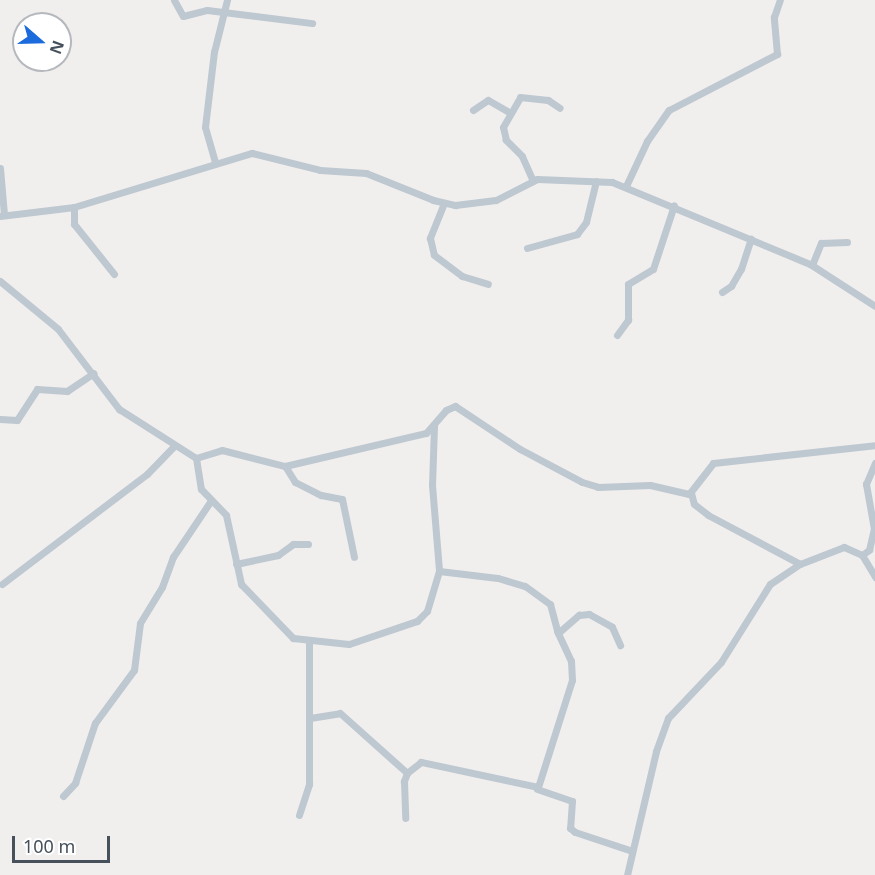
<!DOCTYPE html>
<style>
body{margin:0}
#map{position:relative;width:875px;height:875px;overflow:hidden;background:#f1eeee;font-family:"Noto Sans",sans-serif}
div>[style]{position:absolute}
.minor>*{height:7px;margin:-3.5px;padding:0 3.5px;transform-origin:3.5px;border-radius:3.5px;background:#bec8d0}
span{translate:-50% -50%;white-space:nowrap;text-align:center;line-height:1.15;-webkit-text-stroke:5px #fff;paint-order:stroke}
.north{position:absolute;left:12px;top:12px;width:60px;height:60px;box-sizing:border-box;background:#fff;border:2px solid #b5b9bd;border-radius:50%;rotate:110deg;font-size:16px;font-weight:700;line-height:24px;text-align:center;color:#46515b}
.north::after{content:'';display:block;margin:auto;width:21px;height:27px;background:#1b6bdd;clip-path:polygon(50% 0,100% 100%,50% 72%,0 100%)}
.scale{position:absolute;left:12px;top:836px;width:98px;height:27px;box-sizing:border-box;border:3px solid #46515b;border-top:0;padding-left:8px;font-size:18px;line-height:21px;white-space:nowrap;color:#46515b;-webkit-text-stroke:4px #fff;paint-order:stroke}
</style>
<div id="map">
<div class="minor">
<i style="left:174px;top:0;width:18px;rotate:61deg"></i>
<i style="left:183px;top:16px;width:25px;rotate:-14deg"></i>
<i style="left:207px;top:10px;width:106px;rotate:7.1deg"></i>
<i style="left:473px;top:110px;width:18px;rotate:-34deg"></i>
<i style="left:488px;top:100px;width:24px;rotate:30deg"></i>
<i style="left:215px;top:162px;width:36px;rotate:-106deg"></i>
<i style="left:205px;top:127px;width:76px;rotate:-83.2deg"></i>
<i style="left:214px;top:52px;width:54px;rotate:-76deg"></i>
<i style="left:0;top:168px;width:47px;rotate:85.1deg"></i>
<i style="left:533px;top:181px;width:27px;rotate:-114deg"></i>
<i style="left:522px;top:156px;width:23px;rotate:-135deg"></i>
<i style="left:506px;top:140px;width:13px;rotate:-103deg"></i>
<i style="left:503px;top:127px;width:34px;rotate:-60deg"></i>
<i style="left:520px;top:97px;width:28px;rotate:6deg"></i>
<i style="left:548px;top:100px;width:14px;rotate:34deg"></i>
<i style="left:626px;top:186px;width:50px;rotate:-65deg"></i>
<i style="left:647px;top:141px;width:38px;rotate:-55deg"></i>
<i style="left:669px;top:110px;width:122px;rotate:-27.4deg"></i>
<i style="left:777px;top:54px;width:37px;rotate:-95deg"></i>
<i style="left:774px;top:17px;width:18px;rotate:-71deg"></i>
<i style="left:444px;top:203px;width:38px;rotate:112deg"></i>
<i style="left:430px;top:238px;width:17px;rotate:77deg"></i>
<i style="left:434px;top:255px;width:35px;rotate:37deg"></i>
<i style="left:462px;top:276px;width:27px;rotate:17deg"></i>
<i style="left:74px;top:207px;width:17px;rotate:90deg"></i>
<i style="left:74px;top:224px;width:64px;rotate:51.3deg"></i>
<i style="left:0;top:216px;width:75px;rotate:-6.9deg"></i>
<i style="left:74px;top:207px;width:186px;rotate:-16.9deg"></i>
<i style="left:252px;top:153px;width:70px;rotate:14deg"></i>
<i style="left:320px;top:170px;width:46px;rotate:3.7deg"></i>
<i style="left:366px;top:173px;width:72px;rotate:21.9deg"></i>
<i style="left:433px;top:200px;width:23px;rotate:13deg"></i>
<i style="left:455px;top:205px;width:41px;rotate:-7deg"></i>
<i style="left:496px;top:200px;width:46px;rotate:-27.1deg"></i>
<i style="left:537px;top:179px;width:75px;rotate:2.3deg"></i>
<i style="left:612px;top:182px;width:214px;rotate:22.5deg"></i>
<i style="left:810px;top:264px;width:77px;rotate:32.9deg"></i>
<i style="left:527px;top:248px;width:52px;rotate:-15.6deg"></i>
<i style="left:577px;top:234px;width:15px;rotate:-53deg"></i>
<i style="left:586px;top:222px;width:42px;rotate:-76.3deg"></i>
<i style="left:812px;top:265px;width:24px;rotate:-68deg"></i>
<i style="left:821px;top:243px;width:26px;rotate:-2deg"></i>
<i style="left:0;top:281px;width:75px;rotate:39.6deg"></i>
<i style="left:58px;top:329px;width:101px;rotate:52.7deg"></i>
<i style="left:119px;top:409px;width:91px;rotate:32.5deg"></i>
<i style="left:196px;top:458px;width:31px;rotate:81deg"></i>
<i style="left:201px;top:489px;width:36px;rotate:46deg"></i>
<i style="left:226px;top:515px;width:71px;rotate:77.7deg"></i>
<i style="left:241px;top:584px;width:75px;rotate:46.1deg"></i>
<i style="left:293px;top:638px;width:56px;rotate:6.1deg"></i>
<i style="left:349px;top:644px;width:72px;rotate:-18.7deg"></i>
<i style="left:417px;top:621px;width:14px;rotate:-45deg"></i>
<i style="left:427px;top:611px;width:42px;rotate:-73.3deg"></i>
<i style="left:439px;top:571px;width:59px;rotate:6.8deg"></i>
<i style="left:498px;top:578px;width:28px;rotate:17deg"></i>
<i style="left:525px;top:586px;width:31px;rotate:36deg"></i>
<i style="left:550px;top:604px;width:28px;rotate:75deg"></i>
<i style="left:557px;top:631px;width:33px;rotate:65deg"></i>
<i style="left:571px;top:661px;width:19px;rotate:87deg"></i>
<i style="left:572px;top:680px;width:112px;rotate:107.6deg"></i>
<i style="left:538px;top:787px;width:120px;rotate:-167.9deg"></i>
<i style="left:421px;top:762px;width:18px;rotate:142deg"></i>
<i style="left:407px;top:773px;width:9px;rotate:111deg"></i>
<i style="left:404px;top:781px;width:37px;rotate:88deg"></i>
<i style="left:722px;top:292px;width:11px;rotate:-34deg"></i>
<i style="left:731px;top:286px;width:20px;rotate:-60deg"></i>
<i style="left:741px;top:269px;width:32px;rotate:-72deg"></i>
<i style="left:617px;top:335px;width:19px;rotate:-54deg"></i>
<i style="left:628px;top:320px;width:36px;rotate:-90deg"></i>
<i style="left:628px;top:284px;width:29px;rotate:-31deg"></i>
<i style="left:653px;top:269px;width:67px;rotate:-71.8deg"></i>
<i style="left:0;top:419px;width:17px;rotate:3deg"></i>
<i style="left:17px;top:420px;width:37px;rotate:-57deg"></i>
<i style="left:37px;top:389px;width:30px;rotate:4deg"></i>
<i style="left:67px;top:391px;width:32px;rotate:-34deg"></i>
<i style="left:434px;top:426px;width:59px;rotate:91.9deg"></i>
<i style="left:432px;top:485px;width:86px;rotate:85.3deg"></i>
<i style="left:196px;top:458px;width:27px;rotate:-17deg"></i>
<i style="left:222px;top:450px;width:65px;rotate:14.3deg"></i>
<i style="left:285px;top:466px;width:145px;rotate:-13.2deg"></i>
<i style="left:426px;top:433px;width:30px;rotate:-49deg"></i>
<i style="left:446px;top:410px;width:10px;rotate:-24deg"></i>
<i style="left:455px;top:406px;width:78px;rotate:33.5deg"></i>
<i style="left:520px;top:449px;width:70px;rotate:28deg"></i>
<i style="left:582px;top:482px;width:17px;rotate:17deg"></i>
<i style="left:598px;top:487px;width:52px;rotate:-2.2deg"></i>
<i style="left:650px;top:485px;width:40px;rotate:13deg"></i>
<i style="left:689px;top:494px;width:39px;rotate:-52deg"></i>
<i style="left:713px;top:463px;width:163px;rotate:-6.3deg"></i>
<i style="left:285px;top:466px;width:19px;rotate:58deg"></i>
<i style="left:295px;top:482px;width:29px;rotate:27deg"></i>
<i style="left:321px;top:495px;width:21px;rotate:11deg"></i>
<i style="left:342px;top:499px;width:59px;rotate:78.3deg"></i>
<i style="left:691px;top:493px;width:11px;rotate:75deg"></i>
<i style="left:694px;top:504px;width:18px;rotate:38deg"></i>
<i style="left:708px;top:515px;width:104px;rotate:28deg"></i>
<i style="left:862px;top:555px;width:26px;rotate:59deg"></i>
<i style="left:236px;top:564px;width:43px;rotate:-12.1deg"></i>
<i style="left:278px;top:555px;width:19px;rotate:-36deg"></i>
<i style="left:293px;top:544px;width:15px"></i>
<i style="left:2px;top:584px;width:182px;rotate:-37.2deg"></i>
<i style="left:147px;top:474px;width:40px;rotate:-46deg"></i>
<i style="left:558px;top:633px;width:28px;rotate:-41deg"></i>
<i style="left:579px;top:615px;width:10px;rotate:-6deg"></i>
<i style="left:589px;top:614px;width:26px;rotate:29deg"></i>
<i style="left:612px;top:627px;width:20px;rotate:66deg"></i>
<i style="left:310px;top:718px;width:30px;rotate:-9deg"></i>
<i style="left:340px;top:713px;width:90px;rotate:41.8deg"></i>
<i style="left:537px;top:789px;width:37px;rotate:19deg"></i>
<i style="left:572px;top:801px;width:27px;rotate:94deg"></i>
<i style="left:570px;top:828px;width:6px;rotate:39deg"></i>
<i style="left:575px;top:832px;width:60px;rotate:18.4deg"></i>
<i style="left:63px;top:796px;width:18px;rotate:-47deg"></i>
<i style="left:75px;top:783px;width:63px;rotate:-71.6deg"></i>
<i style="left:95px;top:723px;width:66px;rotate:-53.7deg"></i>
<i style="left:134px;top:670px;width:47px;rotate:-82.7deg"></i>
<i style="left:140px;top:623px;width:42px;rotate:-58.6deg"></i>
<i style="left:162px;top:587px;width:32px;rotate:-70deg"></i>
<i style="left:173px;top:557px;width:66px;rotate:-56.1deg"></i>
<i style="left:299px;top:815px;width:33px;rotate:-72deg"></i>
<i style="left:309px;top:784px;width:141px;rotate:-90deg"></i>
<i style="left:627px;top:875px;width:127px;rotate:-76.8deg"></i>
<i style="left:656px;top:751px;width:35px;rotate:-70deg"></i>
<i style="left:668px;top:718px;width:77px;rotate:-46.6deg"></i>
<i style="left:721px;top:662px;width:92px;rotate:-57.9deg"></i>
<i style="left:770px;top:584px;width:36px;rotate:-34deg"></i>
<i style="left:800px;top:564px;width:47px;rotate:-21.1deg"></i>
<i style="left:844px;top:547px;width:20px;rotate:24deg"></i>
<i style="left:862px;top:555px;width:9px;rotate:-36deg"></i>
<i style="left:869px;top:550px;width:22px;rotate:-77deg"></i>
<i style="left:874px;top:529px;width:46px;rotate:-100.1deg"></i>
<i style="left:866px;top:484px;width:23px;rotate:-67deg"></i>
</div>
<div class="north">N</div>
<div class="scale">100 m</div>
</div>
